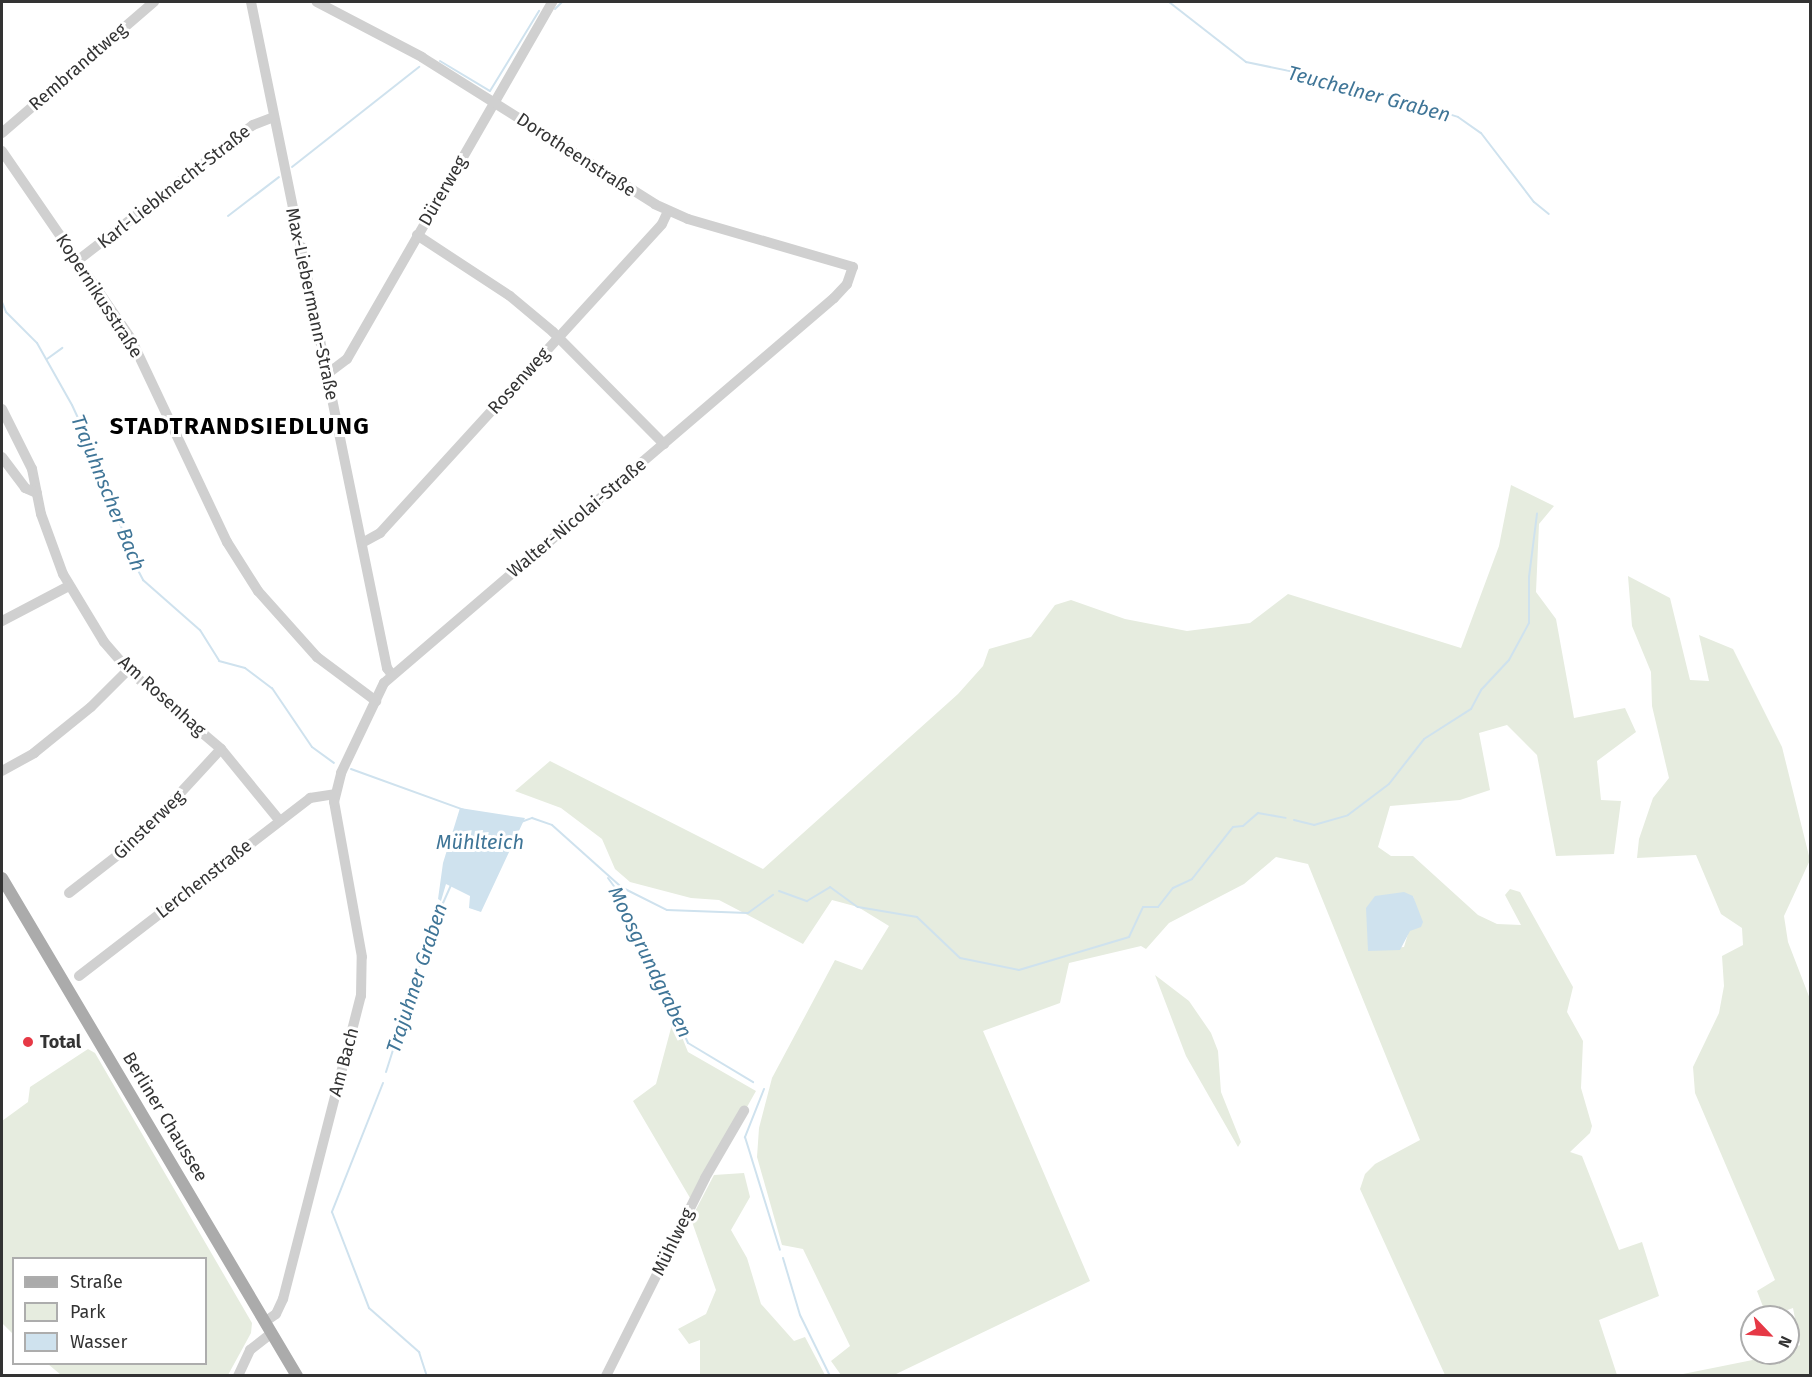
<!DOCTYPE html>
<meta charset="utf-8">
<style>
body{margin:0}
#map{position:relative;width:1812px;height:1377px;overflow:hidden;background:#fff;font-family:"Fira Sans",sans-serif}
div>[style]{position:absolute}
.green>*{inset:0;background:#e6ecdf}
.water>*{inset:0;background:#cfe2ee}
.stream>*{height:2px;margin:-1px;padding:0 1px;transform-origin:1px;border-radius:1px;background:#cfe2ee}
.minor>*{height:10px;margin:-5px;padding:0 5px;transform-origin:5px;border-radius:5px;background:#d0d0d0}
.major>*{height:12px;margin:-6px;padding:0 6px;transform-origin:6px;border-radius:6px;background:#ababab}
.dots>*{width:16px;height:16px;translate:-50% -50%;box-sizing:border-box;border:3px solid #fff;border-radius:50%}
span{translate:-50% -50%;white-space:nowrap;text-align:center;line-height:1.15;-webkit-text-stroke:6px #fff;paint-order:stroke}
.street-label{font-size:18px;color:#333}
.poi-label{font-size:18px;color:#333;font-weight:700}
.left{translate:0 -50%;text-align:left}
.water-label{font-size:20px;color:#3f7597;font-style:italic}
.district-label{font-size:24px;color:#000;font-weight:700;letter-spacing:1.5px}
.frame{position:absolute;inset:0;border:3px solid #333;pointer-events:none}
.legend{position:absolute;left:12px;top:1257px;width:195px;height:108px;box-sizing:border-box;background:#fff;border:2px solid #adadad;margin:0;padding:8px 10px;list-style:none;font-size:18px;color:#333}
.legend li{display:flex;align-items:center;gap:12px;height:30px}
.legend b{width:30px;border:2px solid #adadad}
.north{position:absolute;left:1740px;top:1305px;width:60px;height:60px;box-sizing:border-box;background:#fff;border:2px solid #adadad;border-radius:50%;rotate:115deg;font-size:16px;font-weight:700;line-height:24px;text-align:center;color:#333}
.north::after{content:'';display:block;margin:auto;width:21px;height:27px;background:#e63946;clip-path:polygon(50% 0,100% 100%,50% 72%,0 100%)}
</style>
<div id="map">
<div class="green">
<i style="clip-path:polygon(evenodd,1511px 485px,1554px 506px,1539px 524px,1536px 592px,1556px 619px,1574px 718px,1625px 708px,1636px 732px,1597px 761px,1601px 800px,1621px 801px,1614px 854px,1556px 856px,1537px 755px,1507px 725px,1479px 733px,1490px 790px,1460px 800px,1390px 806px,1378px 847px,1391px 856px,1413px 856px,1478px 915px,1497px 924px,1521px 925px,1505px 895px,1510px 889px,1520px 892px,1573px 987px,1567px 1012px,1583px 1041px,1581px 1088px,1592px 1126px,1590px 1133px,1570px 1152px,1582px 1156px,1619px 1250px,1642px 1242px,1659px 1296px,1599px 1320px,1617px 1375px,1445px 1375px,1360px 1189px,1365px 1174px,1375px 1164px,1420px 1140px,1308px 864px,1276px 857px,1244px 884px,1169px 923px,1146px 949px,1141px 946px,1069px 963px,1060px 1003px,983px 1031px,1090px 1281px,894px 1375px,841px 1375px,831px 1361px,850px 1346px,803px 1249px,782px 1245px,757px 1157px,759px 1128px,772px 1078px,835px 960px,862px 970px,889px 926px,858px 907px,832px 900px,803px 944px,719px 900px,691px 898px,630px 882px,615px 869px,602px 839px,561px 808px,515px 791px,550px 761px,763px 869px,958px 694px,983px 666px,989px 649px,1031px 637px,1055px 605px,1071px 600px,1125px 619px,1187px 631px,1250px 623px,1288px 594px,1461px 648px,1499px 546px,1511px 485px,1413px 896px,1416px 907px,1404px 947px,1380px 949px,1413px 896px)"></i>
<i style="clip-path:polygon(1628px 576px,1670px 598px,1690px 680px,1709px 681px,1699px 635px,1733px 649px,1782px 747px,1810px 860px,1784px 916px,1788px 942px,1810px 999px,1810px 1375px,1678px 1375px,1788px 1353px,1788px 1349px,1800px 1345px,1793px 1308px,1767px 1317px,1757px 1291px,1775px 1280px,1695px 1093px,1693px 1067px,1719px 1013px,1724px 986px,1722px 956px,1743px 945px,1742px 928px,1721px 914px,1696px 855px,1637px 858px,1639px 839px,1653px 798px,1669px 778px,1652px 706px,1651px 672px,1632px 626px)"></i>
<i style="clip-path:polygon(1155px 975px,1189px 1001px,1211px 1033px,1218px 1051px,1221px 1092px,1241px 1142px,1238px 1147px,1186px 1056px)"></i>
<i style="clip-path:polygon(674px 1017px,688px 1052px,756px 1091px,693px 1203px,633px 1101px,656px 1084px)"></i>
<i style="clip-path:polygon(88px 1049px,95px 1053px,252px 1323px,251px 1333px,228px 1375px,61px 1375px,48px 1364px,206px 1364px,206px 1258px,14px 1258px,13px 1334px,2px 1323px,2px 1121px,28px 1102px,30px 1087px)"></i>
<i style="clip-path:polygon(744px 1173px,750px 1197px,731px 1230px,747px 1258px,761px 1304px,794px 1341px,805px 1337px,825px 1375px,700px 1375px,700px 1340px,689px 1344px,678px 1329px,706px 1314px,716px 1290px,691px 1219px,714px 1175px)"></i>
</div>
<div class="water">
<i style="clip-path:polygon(460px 808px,525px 818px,481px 912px,469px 908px,470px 896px,446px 884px,441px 901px,438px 899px,443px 863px)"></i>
<i style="clip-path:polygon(1404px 892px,1413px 896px,1423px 922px,1421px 927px,1410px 931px,1400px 950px,1368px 951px,1366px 908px,1375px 896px)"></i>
</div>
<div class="stream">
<i style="left:1169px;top:2px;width:98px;rotate:37.9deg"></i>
<i style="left:1246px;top:62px;width:103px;rotate:11.7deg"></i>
<i style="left:1347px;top:83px;width:116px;rotate:17deg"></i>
<i style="left:1458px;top:117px;width:28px;rotate:35deg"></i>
<i style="left:1481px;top:133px;width:87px;rotate:52.5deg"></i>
<i style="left:1534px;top:202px;width:19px;rotate:39deg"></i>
<i style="left:555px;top:9px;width:10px;rotate:-45deg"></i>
<i style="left:440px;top:61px;width:58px;rotate:31deg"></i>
<i style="left:490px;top:91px;width:94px;rotate:-58.5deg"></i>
<i style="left:292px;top:167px;width:162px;rotate:-38.2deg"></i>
<i style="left:228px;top:216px;width:64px;rotate:-37.4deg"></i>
<i style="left:2px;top:302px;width:11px;rotate:68deg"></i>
<i style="left:6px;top:312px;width:44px;rotate:45deg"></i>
<i style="left:37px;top:343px;width:71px;rotate:60.6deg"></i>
<i style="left:72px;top:405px;width:72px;rotate:65.2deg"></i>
<i style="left:102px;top:470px;width:94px;rotate:71.4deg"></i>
<i style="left:132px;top:559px;width:24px;rotate:62deg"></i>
<i style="left:143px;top:580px;width:76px;rotate:41.3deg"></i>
<i style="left:200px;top:630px;width:36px;rotate:58deg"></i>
<i style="left:219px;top:661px;width:27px;rotate:15deg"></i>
<i style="left:245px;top:668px;width:34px;rotate:37deg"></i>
<i style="left:272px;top:688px;width:71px;rotate:55.9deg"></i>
<i style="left:312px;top:747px;width:27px;rotate:36deg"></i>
<i style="left:47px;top:359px;width:19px;rotate:-36deg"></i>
<i style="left:351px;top:769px;width:120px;rotate:19.9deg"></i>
<i style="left:1294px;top:820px;width:21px;rotate:14deg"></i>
<i style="left:1314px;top:825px;width:35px;rotate:-16deg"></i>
<i style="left:1348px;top:815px;width:51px;rotate:-37.1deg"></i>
<i style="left:1389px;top:784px;width:57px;rotate:-52.1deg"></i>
<i style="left:1424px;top:739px;width:56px;rotate:-32.6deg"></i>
<i style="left:1471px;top:709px;width:21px;rotate:-62deg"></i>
<i style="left:1481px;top:690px;width:41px;rotate:-47deg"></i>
<i style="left:1509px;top:660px;width:42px;rotate:-61.6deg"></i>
<i style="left:1529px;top:623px;width:46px;rotate:-90deg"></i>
<i style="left:1529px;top:577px;width:64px;rotate:-82.8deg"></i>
<i style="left:521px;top:822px;width:12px;rotate:-20deg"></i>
<i style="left:532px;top:818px;width:21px;rotate:19deg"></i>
<i style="left:552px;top:825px;width:93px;rotate:41.9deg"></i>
<i style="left:621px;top:887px;width:51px;rotate:26.6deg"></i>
<i style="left:667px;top:910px;width:81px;rotate:2.1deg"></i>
<i style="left:748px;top:913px;width:31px;rotate:-36deg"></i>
<i style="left:608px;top:878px;width:26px;rotate:54deg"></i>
<i style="left:623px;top:899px;width:158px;rotate:65.7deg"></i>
<i style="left:688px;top:1043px;width:76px;rotate:31deg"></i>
<i style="left:779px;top:891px;width:30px;rotate:20deg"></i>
<i style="left:807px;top:901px;width:27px;rotate:-31deg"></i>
<i style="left:830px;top:887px;width:34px;rotate:36deg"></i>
<i style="left:858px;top:907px;width:60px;rotate:9.6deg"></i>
<i style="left:917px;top:917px;width:59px;rotate:43.6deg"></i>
<i style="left:960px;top:958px;width:60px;rotate:11.5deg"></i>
<i style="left:1019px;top:970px;width:115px;rotate:-16.7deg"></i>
<i style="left:1129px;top:937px;width:33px;rotate:-65deg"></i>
<i style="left:1143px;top:907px;width:15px"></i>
<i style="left:1158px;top:907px;width:24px;rotate:-52deg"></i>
<i style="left:1173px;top:888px;width:21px;rotate:-25deg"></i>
<i style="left:1192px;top:879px;width:66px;rotate:-51.7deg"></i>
<i style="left:1233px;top:827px;width:10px;rotate:-6deg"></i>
<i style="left:1243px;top:826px;width:20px;rotate:-41deg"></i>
<i style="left:1258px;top:813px;width:28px;rotate:10deg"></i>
<i style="left:386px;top:1072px;width:149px;rotate:-72.4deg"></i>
<i style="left:431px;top:930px;width:49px;rotate:-66deg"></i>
<i style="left:383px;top:1083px;width:139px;rotate:111.6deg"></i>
<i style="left:332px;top:1212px;width:103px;rotate:68.9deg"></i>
<i style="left:369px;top:1308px;width:67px;rotate:41.3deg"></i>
<i style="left:419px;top:1352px;width:25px;rotate:72deg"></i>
<i style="left:764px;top:1089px;width:52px;rotate:111.6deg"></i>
<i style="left:745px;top:1137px;width:118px;rotate:72.8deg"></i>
<i style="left:783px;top:1258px;width:59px;rotate:73.4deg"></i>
<i style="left:800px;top:1315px;width:68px;rotate:63.8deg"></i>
</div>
<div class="minor">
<i style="left:251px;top:2px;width:680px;rotate:78.46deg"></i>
<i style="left:387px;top:668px;width:9px;rotate:54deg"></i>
<i style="left:2px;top:133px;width:201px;rotate:-40.8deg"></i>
<i style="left:2px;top:151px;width:228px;rotate:55.5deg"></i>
<i style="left:131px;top:339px;width:225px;rotate:64.7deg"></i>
<i style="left:227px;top:542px;width:58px;rotate:57.7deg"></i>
<i style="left:258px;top:591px;width:89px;rotate:48.2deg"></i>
<i style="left:317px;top:657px;width:74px;rotate:36.7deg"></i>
<i style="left:417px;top:235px;width:111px;rotate:33.3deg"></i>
<i style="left:510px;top:296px;width:56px;rotate:39.9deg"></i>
<i style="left:553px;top:332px;width:158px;rotate:45.3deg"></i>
<i style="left:77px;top:261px;width:222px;rotate:-37.7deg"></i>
<i style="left:253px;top:125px;width:22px;rotate:-21deg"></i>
<i style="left:327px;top:374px;width:25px;rotate:-37deg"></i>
<i style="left:347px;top:359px;width:412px;rotate:-60.1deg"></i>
<i style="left:2px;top:409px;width:67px;rotate:63.4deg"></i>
<i style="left:32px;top:469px;width:46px;rotate:78.7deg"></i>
<i style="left:41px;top:514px;width:64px;rotate:69.9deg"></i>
<i style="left:63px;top:574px;width:79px;rotate:58.9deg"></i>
<i style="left:104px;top:642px;width:37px;rotate:49deg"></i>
<i style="left:128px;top:670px;width:122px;rotate:40.3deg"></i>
<i style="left:221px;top:749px;width:93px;rotate:50.7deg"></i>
<i style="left:2px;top:457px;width:39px;rotate:53deg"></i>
<i style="left:25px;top:488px;width:13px;rotate:23deg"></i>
<i style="left:362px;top:543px;width:21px;rotate:-29deg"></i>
<i style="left:380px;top:533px;width:418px;rotate:-47.6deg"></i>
<i style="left:662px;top:224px;width:14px;rotate:-65deg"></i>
<i style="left:2px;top:621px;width:76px;rotate:-27.6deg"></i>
<i style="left:2px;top:771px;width:37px;rotate:-29deg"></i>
<i style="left:34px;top:753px;width:73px;rotate:-38.9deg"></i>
<i style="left:91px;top:707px;width:52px;rotate:-45deg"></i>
<i style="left:69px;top:893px;width:85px;rotate:-37.8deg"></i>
<i style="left:136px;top:841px;width:125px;rotate:-47.3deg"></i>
<i style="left:79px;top:976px;width:292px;rotate:-37.6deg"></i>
<i style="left:310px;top:798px;width:25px;rotate:-9deg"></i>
<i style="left:266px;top:1321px;width:12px;rotate:-35deg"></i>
<i style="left:276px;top:1314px;width:17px;rotate:-65deg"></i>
<i style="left:283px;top:1299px;width:313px;rotate:-75.6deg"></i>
<i style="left:361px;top:996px;width:39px;rotate:-89deg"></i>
<i style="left:362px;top:957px;width:158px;rotate:-100.2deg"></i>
<i style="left:334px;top:802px;width:30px;rotate:-76deg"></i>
<i style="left:341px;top:773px;width:100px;rotate:-64.5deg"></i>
<i style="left:384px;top:683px;width:592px;rotate:-40.55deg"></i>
<i style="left:834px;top:298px;width:19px;rotate:-47deg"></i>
<i style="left:847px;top:284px;width:18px;rotate:-71deg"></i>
<i style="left:853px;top:267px;width:172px;rotate:-163.8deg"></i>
<i style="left:688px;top:219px;width:36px;rotate:-156deg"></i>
<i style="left:655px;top:204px;width:275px;rotate:-147.8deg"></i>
<i style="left:422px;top:57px;width:119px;rotate:-152.4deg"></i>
<i style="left:238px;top:1376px;width:29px;rotate:-65deg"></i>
<i style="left:250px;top:1350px;width:28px;rotate:-38deg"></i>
<i style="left:606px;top:1376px;width:221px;rotate:-63.4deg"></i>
<i style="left:705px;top:1178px;width:78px;rotate:-59.8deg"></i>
</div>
<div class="major">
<i style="left:2px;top:878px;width:579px;rotate:59.36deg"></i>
</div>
<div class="dots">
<i style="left:28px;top:1042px;background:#e63946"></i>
</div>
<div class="street-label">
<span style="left:78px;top:67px;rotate:-41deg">Rembrandtweg</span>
<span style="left:576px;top:155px;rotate:33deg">Dorotheenstraße</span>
<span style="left:174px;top:187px;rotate:-38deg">Karl-Liebknecht-Straße</span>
<span style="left:443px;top:191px;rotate:-60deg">Dürerweg</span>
<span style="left:99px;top:296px;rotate:57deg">Kopernikusstraße</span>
<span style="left:312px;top:304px;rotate:78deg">Max-Liebermann-Straße</span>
<span style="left:519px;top:381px;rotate:-48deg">Rosenweg</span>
<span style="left:577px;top:518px;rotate:-40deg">Walter-Nicolai-Straße</span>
<span style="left:162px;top:696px;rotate:42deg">Am Rosenhag</span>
<span style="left:149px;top:825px;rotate:-44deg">Ginsterweg</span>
<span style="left:204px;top:879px;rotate:-38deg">Lerchenstraße</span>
<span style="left:344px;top:1062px;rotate:-75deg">Am Bach</span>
<span style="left:165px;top:1117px;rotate:59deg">Berliner Chaussee</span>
<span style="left:673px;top:1242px;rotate:-64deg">Mühlweg</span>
</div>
<div class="poi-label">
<span class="left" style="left:40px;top:1042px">Total</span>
</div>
<div class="water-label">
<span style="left:1369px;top:94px;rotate:15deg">Teuchelner Graben</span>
<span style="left:108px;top:493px;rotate:68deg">Trajuhnscher Bach</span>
<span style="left:480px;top:842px">Mühlteich</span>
<span style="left:650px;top:962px;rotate:64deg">Moosgrundgraben</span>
<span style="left:417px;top:978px;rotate:-72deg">Trajuhner Graben</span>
</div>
<div class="district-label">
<span style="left:240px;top:427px">STADTRANDSIEDLUNG</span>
</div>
<div class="frame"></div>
<ul class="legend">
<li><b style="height:8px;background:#ababab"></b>Straße</li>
<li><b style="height:16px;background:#e6ecdf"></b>Park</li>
<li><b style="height:16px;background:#cfe2ee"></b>Wasser</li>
</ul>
<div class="north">N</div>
</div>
